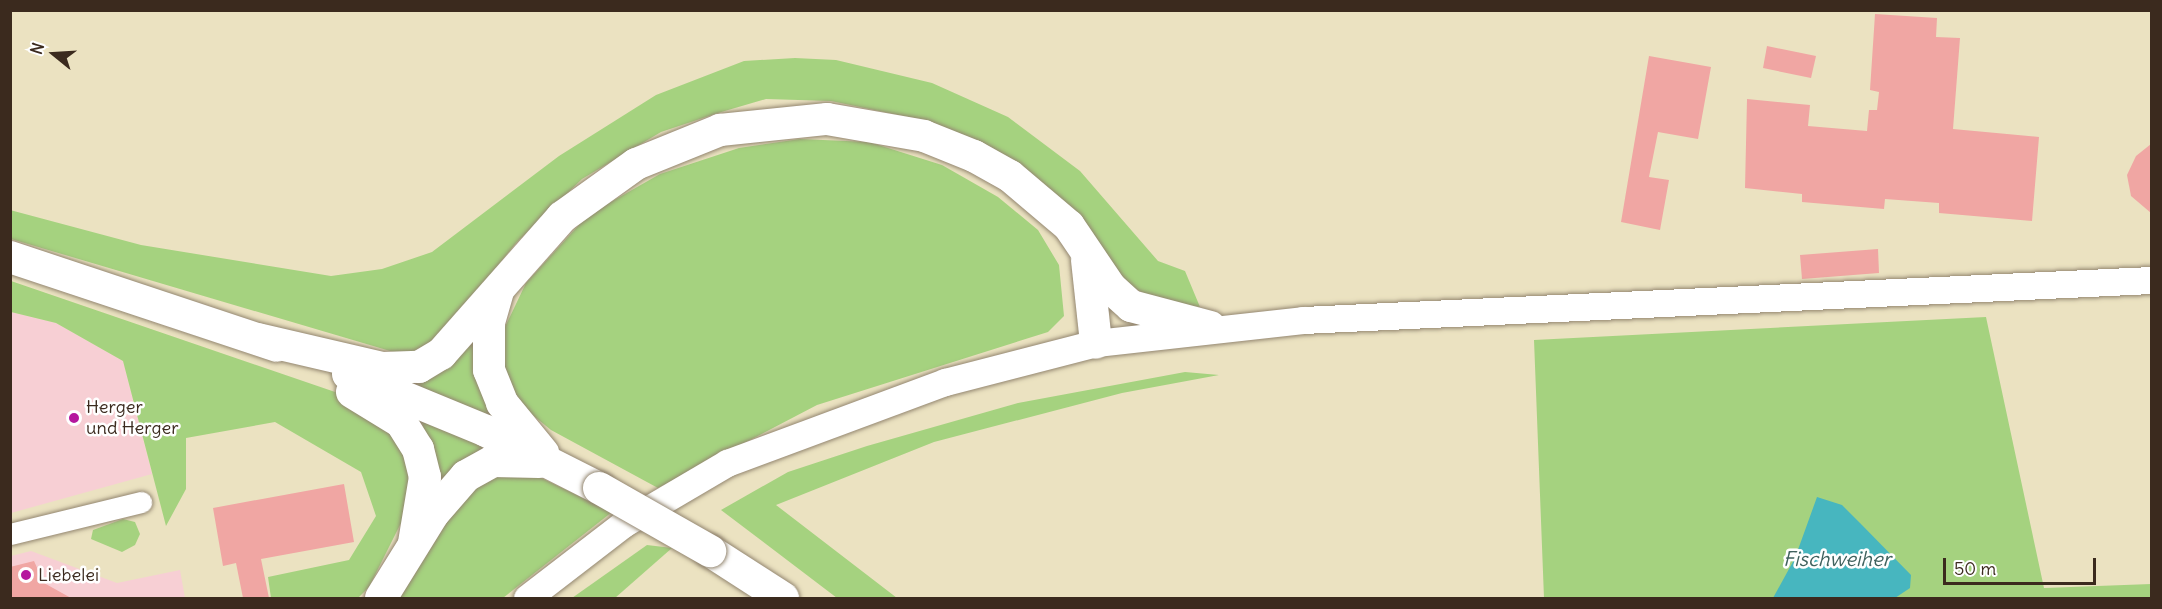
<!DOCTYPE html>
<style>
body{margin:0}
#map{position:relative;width:2162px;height:609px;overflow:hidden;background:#ebe2c1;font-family:Delius,sans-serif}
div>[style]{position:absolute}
.built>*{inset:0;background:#f7cfd4}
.green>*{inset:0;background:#a5d27f}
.water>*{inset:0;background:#47b6bf}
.building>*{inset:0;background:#f0a6a3}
.roads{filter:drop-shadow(0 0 2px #938670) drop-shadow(0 0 2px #938670)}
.minor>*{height:21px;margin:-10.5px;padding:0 10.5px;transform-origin:10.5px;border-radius:10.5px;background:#fff}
.major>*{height:27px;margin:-13.5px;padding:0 13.5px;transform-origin:13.5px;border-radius:13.5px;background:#fff}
.highway>*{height:32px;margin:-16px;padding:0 16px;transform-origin:16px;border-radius:16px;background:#fff}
.bridges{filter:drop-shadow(0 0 2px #938670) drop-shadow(0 0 2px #938670)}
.highway-bridge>*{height:32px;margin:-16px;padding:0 16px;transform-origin:16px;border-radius:16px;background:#fff}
.dots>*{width:16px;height:16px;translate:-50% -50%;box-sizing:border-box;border:3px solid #fff;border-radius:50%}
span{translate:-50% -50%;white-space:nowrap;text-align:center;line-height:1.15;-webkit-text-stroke:5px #fff;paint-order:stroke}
.poi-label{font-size:18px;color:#3b2a1e}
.left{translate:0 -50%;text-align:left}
.water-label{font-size:20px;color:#40625e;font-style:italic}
.frame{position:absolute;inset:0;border:12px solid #3b2a1e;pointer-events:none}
.north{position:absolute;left:24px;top:24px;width:60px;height:60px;-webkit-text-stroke:4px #fff;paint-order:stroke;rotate:288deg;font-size:16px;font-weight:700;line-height:24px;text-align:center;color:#3b2a1e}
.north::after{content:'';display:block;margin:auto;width:21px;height:27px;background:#3b2a1e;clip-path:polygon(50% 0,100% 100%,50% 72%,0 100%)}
.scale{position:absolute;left:1943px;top:558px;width:153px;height:27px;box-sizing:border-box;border:3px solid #3b2a1e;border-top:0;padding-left:8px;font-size:18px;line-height:21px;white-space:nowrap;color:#3b2a1e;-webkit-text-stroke:4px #fff;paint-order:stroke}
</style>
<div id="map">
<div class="built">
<i style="clip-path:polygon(11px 312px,56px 323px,123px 361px,152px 474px,11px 513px)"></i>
<i style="clip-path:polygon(31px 551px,117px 583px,180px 570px,185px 598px,11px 598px,11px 556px)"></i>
</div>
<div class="green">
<i style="clip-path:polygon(795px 58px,836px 60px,932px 83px,1008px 117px,1080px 171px,1158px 261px,1185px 271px,1200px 307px,1159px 302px,1122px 281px,988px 148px,932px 122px,831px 101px,766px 99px,718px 113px,661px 132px,582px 179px,516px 243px,440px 337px,407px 356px,11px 239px,10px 210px,141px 245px,331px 276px,382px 269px,432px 252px,559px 156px,656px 95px,744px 61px)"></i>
<i style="clip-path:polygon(800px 139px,869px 142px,942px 165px,998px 197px,1038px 230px,1059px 265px,1064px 316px,1048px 332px,817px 405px,658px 488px,551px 430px,513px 399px,502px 359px,505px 327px,526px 283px,588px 215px,660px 174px,739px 148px)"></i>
<i style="clip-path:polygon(11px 281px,338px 393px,380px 414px,415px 471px,407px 511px,369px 587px,358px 598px,271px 598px,268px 577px,349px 560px,376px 516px,361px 472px,275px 422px,186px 438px,186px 489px,166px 526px,123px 361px,56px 323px,11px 312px)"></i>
<i style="clip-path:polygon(1986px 317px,2044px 588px,2151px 584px,2151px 598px,1544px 598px,1534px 340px)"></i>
<i style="clip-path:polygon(482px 328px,512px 429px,417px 385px,450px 362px)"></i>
<i style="clip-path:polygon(1185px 372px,1219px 375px,1122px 393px,934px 442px,776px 505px,897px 598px,837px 598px,721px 510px,788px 472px,867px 446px,1018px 403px)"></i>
<i style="clip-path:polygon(422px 420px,493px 450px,435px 495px)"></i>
<i style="clip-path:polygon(535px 475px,612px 512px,503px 598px,400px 598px,465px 493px,483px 476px)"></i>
<i style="clip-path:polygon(123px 519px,135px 522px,140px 534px,135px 545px,122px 552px,91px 539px,93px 530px)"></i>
<i style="clip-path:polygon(647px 545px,672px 548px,615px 598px,572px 598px)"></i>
</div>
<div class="water">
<i style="clip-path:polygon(1817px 497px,1842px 505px,1860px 523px,1911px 575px,1910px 588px,1895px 598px,1773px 598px,1795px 558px)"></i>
</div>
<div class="building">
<i style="clip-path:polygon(1875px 14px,1937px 18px,1936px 37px,1960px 38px,1953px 129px,2039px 137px,2032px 221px,1939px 213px,1939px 203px,1885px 199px,1884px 209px,1802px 202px,1802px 194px,1745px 188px,1747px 99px,1810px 105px,1808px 126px,1867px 131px,1869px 110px,1877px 110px,1879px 92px,1870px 90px)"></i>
<i style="clip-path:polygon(1767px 46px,1816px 56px,1811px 78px,1763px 68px)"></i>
<i style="clip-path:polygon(1649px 56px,1711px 67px,1698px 139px,1658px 132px,1649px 177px,1669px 180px,1660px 230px,1621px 222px)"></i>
<i style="clip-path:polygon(2151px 144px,2151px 213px,2131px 196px,2127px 175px,2136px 156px)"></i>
<i style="clip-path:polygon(1878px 249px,1879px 273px,1802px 279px,1800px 255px)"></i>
<i style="clip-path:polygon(344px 484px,354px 542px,261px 559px,269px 598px,243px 598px,236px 563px,223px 566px,213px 508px)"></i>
<i style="clip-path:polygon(34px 561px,44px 583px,71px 598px,10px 598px,10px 567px)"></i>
</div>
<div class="roads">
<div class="minor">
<i style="left:10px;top:534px;width:135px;rotate:-13.7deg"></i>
</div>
<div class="major">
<i style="left:527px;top:598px;width:121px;rotate:-37.6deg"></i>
<i style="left:623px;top:524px;width:121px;rotate:-30.4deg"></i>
<i style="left:727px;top:463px;width:233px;rotate:-20.4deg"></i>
<i style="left:945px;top:382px;width:156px;rotate:-14.5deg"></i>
<i style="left:1096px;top:343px;width:208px;rotate:-6.3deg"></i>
<i style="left:1303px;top:320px;width:850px;rotate:-2.7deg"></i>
</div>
<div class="highway">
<i style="left:10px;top:257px;width:281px;rotate:18.4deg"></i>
<i style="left:1087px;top:260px;width:83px;rotate:83.8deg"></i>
<i style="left:498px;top:291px;width:32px;rotate:106deg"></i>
<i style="left:489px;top:322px;width:48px;rotate:90deg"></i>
<i style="left:489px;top:370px;width:35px;rotate:68deg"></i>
<i style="left:502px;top:403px;width:65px;rotate:50.6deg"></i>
<i style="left:258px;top:339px;width:128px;rotate:13.1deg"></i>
<i style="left:383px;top:368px;width:36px;rotate:-2deg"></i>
<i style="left:419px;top:367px;width:26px;rotate:-31deg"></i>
<i style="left:441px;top:354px;width:183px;rotate:-48.5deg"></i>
<i style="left:562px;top:217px;width:91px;rotate:-35.6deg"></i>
<i style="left:636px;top:164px;width:91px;rotate:-22deg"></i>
<i style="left:720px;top:130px;width:108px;rotate:-5.9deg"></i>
<i style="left:827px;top:119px;width:98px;rotate:9.9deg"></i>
<i style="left:924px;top:136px;width:54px;rotate:21.8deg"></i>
<i style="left:974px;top:156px;width:41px;rotate:29.1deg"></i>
<i style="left:1010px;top:176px;width:77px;rotate:40.3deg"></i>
<i style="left:1069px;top:226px;width:75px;rotate:55.9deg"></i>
<i style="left:1111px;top:288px;width:27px;rotate:42deg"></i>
<i style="left:1131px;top:306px;width:82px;rotate:14.9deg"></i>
<i style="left:348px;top:374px;width:149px;rotate:22.4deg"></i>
<i style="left:486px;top:431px;width:127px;rotate:26.8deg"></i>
<i style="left:352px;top:392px;width:57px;rotate:31.5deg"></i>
<i style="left:401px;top:422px;width:32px;rotate:58deg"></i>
<i style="left:418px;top:449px;width:29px;rotate:76deg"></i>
<i style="left:425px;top:477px;width:67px;rotate:99.5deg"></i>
<i style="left:710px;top:551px;width:87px;rotate:32.8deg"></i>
<i style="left:381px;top:598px;width:99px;rotate:-58.2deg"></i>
<i style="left:433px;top:514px;width:50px;rotate:-49deg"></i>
<i style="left:466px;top:476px;width:31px;rotate:-29deg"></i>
<i style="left:493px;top:461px;width:46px;rotate:1.2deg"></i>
</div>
</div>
<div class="bridges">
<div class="highway-bridge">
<i style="left:599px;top:488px;width:128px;rotate:29.6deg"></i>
</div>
</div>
<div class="dots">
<i style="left:74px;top:418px;background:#b5179e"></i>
<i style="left:26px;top:575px;background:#b5179e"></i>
</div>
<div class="poi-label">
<span class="left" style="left:86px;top:418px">Herger<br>und Herger</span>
<span class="left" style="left:38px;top:575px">Liebelei</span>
</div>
<div class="water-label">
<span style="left:1837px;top:558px">Fischweiher</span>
</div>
<div class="frame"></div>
<div class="north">N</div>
<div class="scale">50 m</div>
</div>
